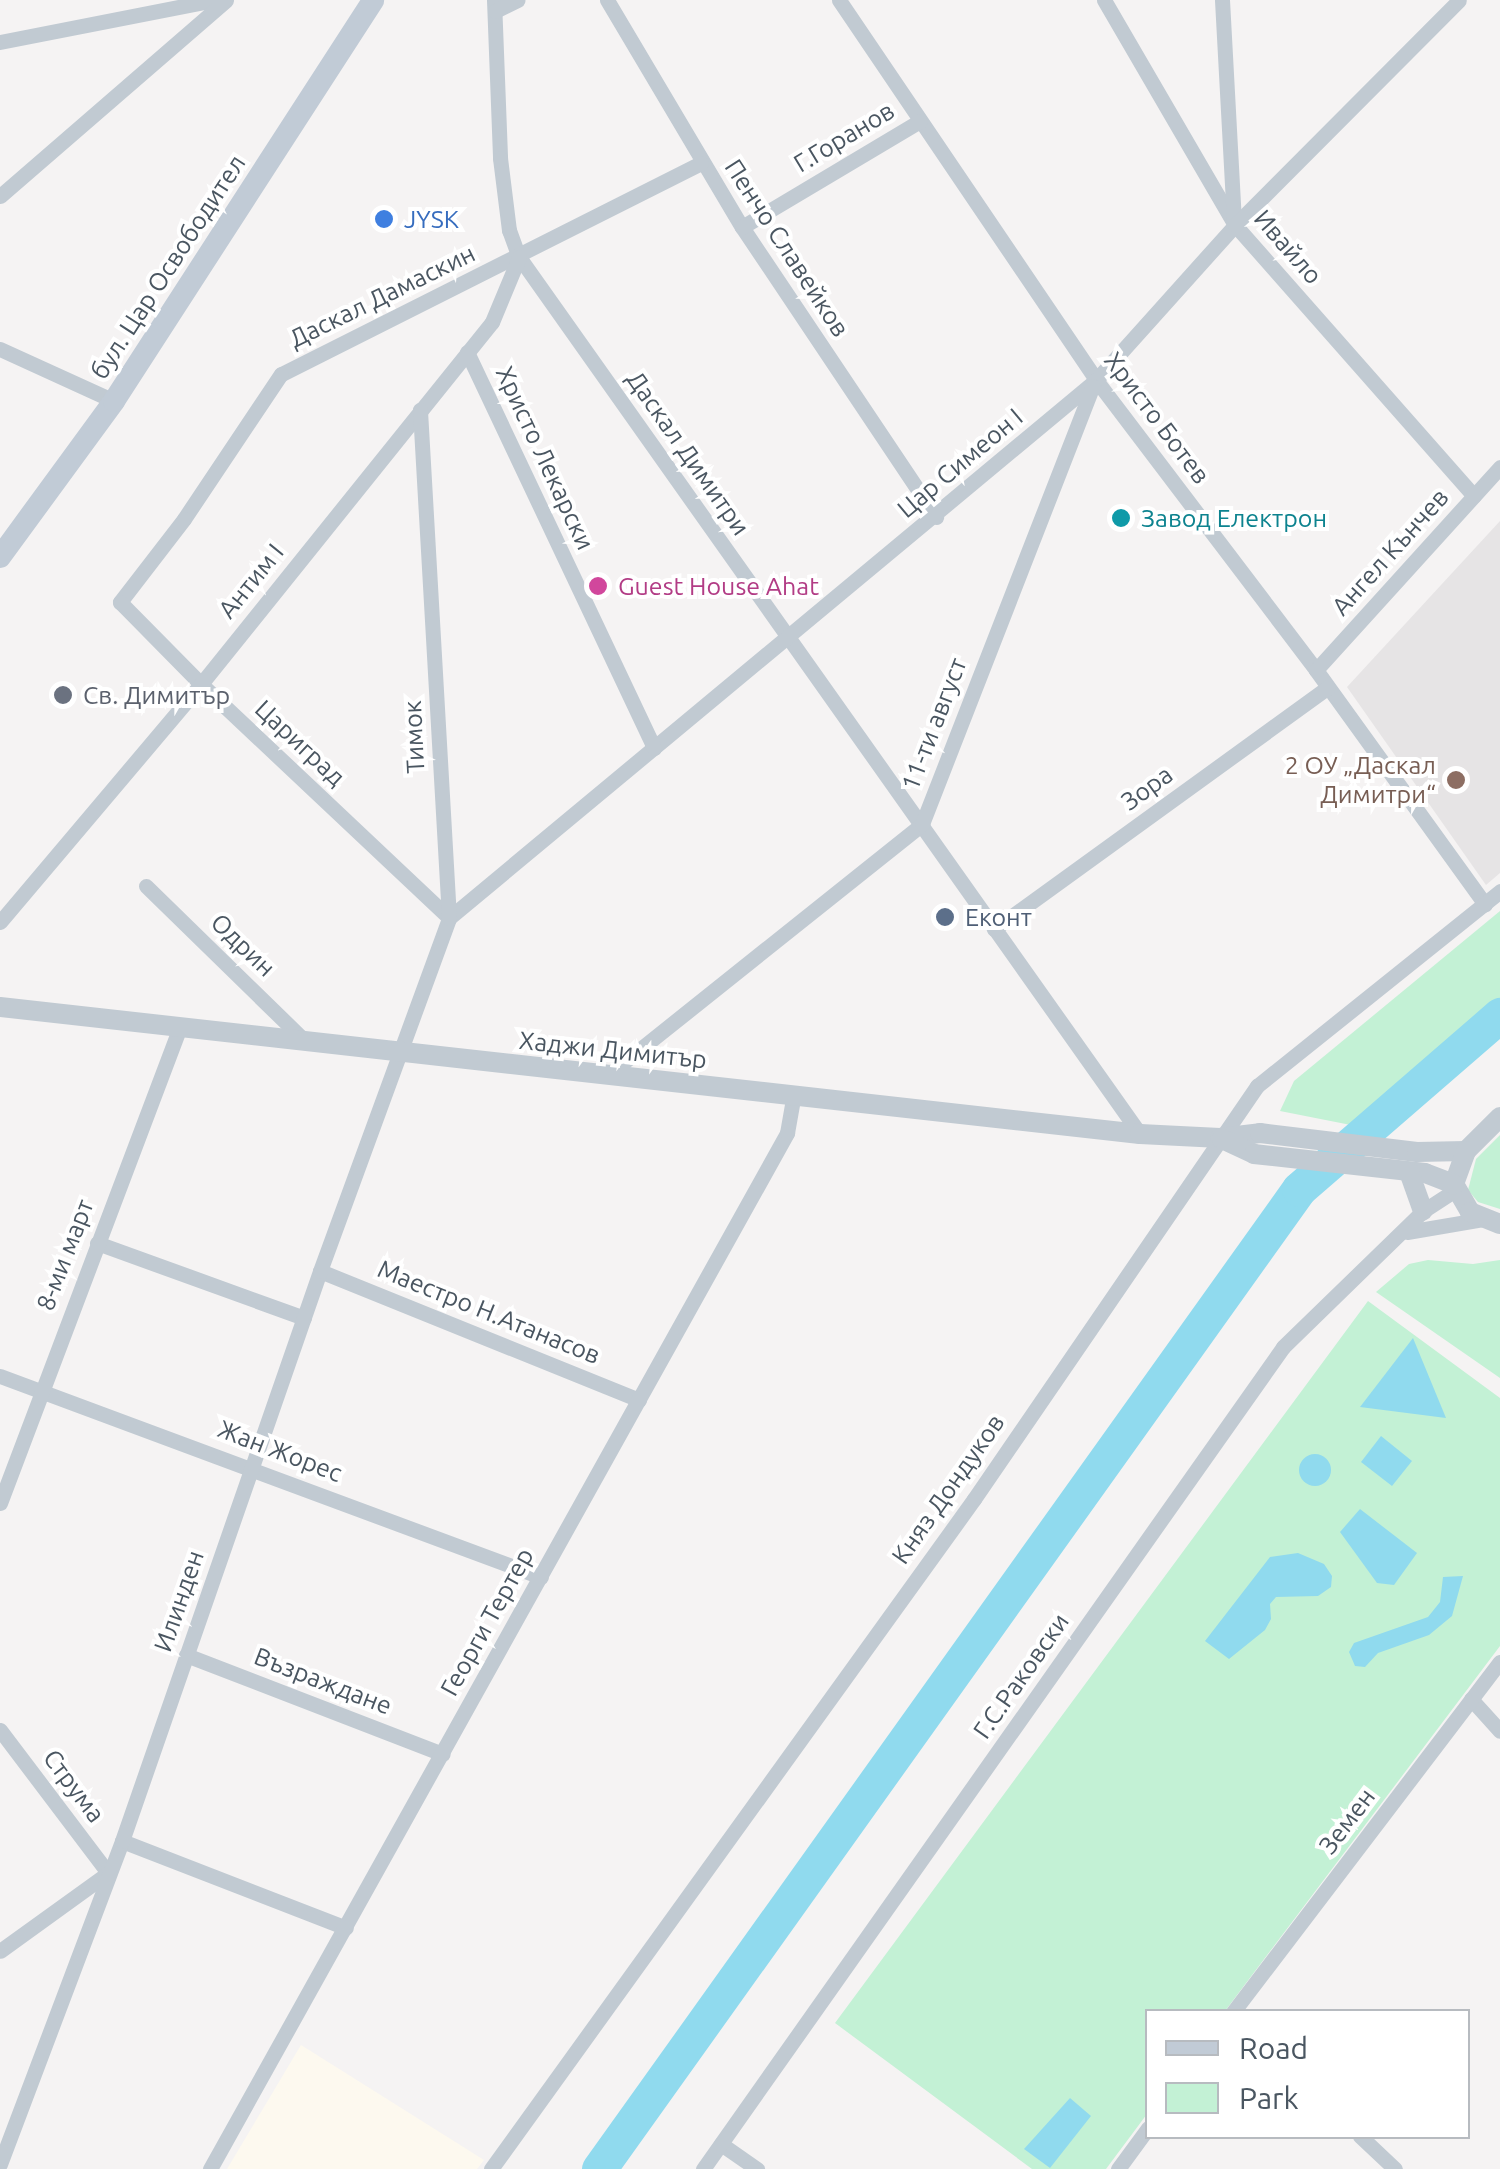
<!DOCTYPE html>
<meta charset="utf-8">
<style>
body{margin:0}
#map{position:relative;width:1500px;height:2169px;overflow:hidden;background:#f5f3f3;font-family:Ubuntu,sans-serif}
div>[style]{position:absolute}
.commercial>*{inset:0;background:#fdf9ef}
.education>*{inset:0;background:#e6e4e5}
.green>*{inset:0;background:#c3f1d5}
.water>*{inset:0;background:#90daee}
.round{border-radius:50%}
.river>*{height:35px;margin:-17.5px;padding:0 17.5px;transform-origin:17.5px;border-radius:17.5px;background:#90daee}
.minor>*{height:15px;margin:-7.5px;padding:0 7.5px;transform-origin:7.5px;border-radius:7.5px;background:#c1cad2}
.tertiary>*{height:20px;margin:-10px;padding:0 10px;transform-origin:10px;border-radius:10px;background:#c1cad2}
.secondary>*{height:22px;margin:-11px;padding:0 11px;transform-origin:11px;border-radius:11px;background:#c1cbd6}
.dots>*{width:28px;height:28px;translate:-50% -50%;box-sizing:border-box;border:5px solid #fff;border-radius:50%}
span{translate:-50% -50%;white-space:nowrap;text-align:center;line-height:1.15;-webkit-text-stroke:8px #fff;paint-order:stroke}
.street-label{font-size:25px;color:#4a5661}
.shop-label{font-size:25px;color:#366cbe}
.left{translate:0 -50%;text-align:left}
.culture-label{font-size:25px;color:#0d838f}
.hotel-label{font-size:25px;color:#b23c85}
.worship-label{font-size:25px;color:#5b616d}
.education-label{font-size:25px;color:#785e54}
.right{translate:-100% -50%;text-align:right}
.service-label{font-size:25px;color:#4e5e75}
.legend{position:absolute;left:1145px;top:2009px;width:325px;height:130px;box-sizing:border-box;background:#fff;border:2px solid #b7bbc0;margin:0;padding:12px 18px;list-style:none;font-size:30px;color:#4a5661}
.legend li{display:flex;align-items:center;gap:20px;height:50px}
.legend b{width:50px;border:2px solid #b7bbc0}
</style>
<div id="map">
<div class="commercial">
<i style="clip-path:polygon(301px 2045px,484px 2160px,477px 2169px,227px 2169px)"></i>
</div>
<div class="education">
<i style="clip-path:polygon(1500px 521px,1500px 873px,1486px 885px,1347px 687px)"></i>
</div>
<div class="green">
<i style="clip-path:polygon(1500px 911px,1500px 1015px,1366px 1128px,1280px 1111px,1294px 1081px)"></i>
<i style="clip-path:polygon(1500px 1135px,1500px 1209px,1478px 1202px,1468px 1190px,1476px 1159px)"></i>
<i style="clip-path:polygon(1428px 1260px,1473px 1264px,1500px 1260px,1500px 1378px,1376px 1292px,1409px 1264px)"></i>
<i style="clip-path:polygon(1368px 1301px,1500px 1398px,1500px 1646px,1225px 2011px,1148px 2012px,1147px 2114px,1106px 2169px,1032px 2169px,835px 2023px)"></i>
</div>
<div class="water">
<i style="clip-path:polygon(1413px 1338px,1446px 1418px,1360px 1407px)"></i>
<i style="clip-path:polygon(1381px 1436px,1412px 1461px,1392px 1486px,1361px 1462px)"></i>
<i class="round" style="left:1299px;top:1454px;width:32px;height:32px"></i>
<i style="clip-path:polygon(1360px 1509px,1417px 1553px,1394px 1585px,1377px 1583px,1340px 1532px)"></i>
<i style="clip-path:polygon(1298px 1553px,1324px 1564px,1332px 1576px,1331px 1587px,1318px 1596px,1276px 1597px,1270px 1604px,1271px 1619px,1265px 1630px,1229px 1659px,1205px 1641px,1270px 1557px)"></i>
<i style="clip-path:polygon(1463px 1576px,1452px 1616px,1429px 1635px,1378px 1653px,1365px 1667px,1355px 1666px,1349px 1652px,1354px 1643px,1428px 1617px,1440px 1602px,1443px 1577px)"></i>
<i style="clip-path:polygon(1070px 2098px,1091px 2116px,1050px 2168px,1024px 2149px)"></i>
</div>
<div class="river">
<i style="left:599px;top:2169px;width:1204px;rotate:-54.46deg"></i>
<i style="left:1299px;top:1189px;width:266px;rotate:-40.9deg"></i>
</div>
<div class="minor">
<i style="left:494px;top:0;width:158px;rotate:87.8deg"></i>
<i style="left:500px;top:158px;width:73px;rotate:82.9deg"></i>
<i style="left:509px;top:230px;width:29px;rotate:70deg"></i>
<i style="left:519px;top:257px;width:1075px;rotate:54.7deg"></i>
<i style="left:607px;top:0;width:264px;rotate:59.3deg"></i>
<i style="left:742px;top:227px;width:349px;rotate:56.2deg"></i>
<i style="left:839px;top:0;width:459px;rotate:55.9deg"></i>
<i style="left:1096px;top:380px;width:364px;rotate:52.8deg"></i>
<i style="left:1316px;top:670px;width:289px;rotate:54.2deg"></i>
<i style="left:1104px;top:0;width:260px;rotate:59.8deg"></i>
<i style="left:1235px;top:225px;width:361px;rotate:48.6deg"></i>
<i style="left:1222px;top:0;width:221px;rotate:86.9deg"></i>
<i style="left:495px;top:11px;width:25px;rotate:-26deg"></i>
<i style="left:0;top:42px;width:219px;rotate:-11.1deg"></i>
<i style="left:701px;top:163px;width:470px;rotate:153.3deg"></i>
<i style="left:281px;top:374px;width:174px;rotate:123.8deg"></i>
<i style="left:184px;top:519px;width:105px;rotate:127.6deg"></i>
<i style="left:120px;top:602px;width:115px;rotate:45.4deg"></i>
<i style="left:201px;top:684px;width:341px;rotate:43.3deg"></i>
<i style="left:449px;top:918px;width:841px;rotate:-39.74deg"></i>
<i style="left:1096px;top:380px;width:208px;rotate:-48.1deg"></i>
<i style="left:1235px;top:225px;width:317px;rotate:-45.1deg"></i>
<i style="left:0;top:196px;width:299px;rotate:-40.9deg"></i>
<i style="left:742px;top:227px;width:207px;rotate:-30.8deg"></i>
<i style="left:0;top:349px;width:125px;rotate:24.5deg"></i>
<i style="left:467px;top:352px;width:438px;rotate:64.7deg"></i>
<i style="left:1316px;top:670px;width:274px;rotate:-47.8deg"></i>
<i style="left:146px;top:886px;width:222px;rotate:44.3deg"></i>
<i style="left:0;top:922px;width:312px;rotate:-49.8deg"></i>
<i style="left:201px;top:684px;width:464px;rotate:-51.2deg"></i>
<i style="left:492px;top:322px;width:70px;rotate:-67.4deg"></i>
<i style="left:994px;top:929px;width:412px;rotate:-35.9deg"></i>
<i style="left:609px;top:1074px;width:401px;rotate:-38.6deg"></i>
<i style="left:922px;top:824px;width:470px;rotate:-68.7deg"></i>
<i style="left:1407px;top:1232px;width:77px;rotate:-9.7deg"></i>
<i style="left:97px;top:1243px;width:220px;rotate:19.9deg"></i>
<i style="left:320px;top:1271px;width:344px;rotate:22deg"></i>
<i style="left:0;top:1376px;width:577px;rotate:20.38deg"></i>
<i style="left:0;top:1503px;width:509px;rotate:-69.29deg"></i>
<i style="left:186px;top:1655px;width:275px;rotate:21.1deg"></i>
<i style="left:1471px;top:1699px;width:43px;rotate:47.8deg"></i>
<i style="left:0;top:1730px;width:179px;rotate:52.9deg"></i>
<i style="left:108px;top:1873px;width:133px;rotate:144.2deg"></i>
<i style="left:122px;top:1841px;width:240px;rotate:21.2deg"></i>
<i style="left:1233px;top:2012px;width:440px;rotate:-52.7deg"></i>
<i style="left:1360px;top:2136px;width:48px;rotate:43.3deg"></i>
<i style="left:721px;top:2144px;width:44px;rotate:34.8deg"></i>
<i style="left:0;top:2164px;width:345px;rotate:-69.3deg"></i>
<i style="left:122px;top:1841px;width:603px;rotate:-70.84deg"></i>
<i style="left:320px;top:1271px;width:376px;rotate:-69.9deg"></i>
<i style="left:449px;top:918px;width:509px;rotate:-93.27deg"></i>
<i style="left:210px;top:2169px;width:1186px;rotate:-60.88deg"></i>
<i style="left:787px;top:1133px;width:39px;rotate:-80deg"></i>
<i style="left:491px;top:2169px;width:826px;rotate:-54.21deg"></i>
<i style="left:974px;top:1499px;width:501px;rotate:-55.58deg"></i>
<i style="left:1257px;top:1086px;width:312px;rotate:-38.7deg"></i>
<i style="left:703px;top:2169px;width:1006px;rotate:-54.79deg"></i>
<i style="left:1283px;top:1347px;width:195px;rotate:-44.2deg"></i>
<i style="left:1423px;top:1211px;width:38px;rotate:-33deg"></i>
<i style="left:1118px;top:2169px;width:51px;rotate:-53.8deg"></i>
</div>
<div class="tertiary">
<i style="left:0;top:1007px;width:1147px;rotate:6.36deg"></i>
<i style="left:1140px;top:1134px;width:80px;rotate:2.9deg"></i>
<i style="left:1220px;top:1138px;width:40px;rotate:-7.1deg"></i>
<i style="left:1260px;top:1133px;width:158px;rotate:6.9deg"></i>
<i style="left:1417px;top:1152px;width:49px;rotate:-1.2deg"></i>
<i style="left:1500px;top:1117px;width:48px;rotate:135deg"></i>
<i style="left:1466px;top:1151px;width:35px;rotate:110deg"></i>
<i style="left:1454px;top:1184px;width:32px;rotate:60deg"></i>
<i style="left:1470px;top:1212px;width:32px;rotate:22deg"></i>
<i style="left:1222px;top:1139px;width:35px;rotate:25deg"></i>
<i style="left:1254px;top:1154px;width:172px;rotate:6.3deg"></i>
<i style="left:1425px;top:1173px;width:31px;rotate:21deg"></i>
<i style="left:1409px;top:1172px;width:41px;rotate:70.3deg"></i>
</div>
<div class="secondary">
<i style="left:0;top:557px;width:193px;rotate:-53.8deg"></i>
<i style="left:114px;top:401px;width:477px;rotate:-57.1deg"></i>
</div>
<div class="dots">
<i style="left:384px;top:219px;background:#3f7fe0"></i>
<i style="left:1121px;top:518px;background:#0f9aa8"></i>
<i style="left:598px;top:586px;background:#d1479c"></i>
<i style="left:63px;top:695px;background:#6b7280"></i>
<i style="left:1456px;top:780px;background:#8d6e63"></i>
<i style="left:945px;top:917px;background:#5c6f8a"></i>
</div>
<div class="street-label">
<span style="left:844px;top:137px;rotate:-31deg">Г.Горанов</span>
<span style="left:1288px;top:247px;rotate:49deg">Ивайло</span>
<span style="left:787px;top:248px;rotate:57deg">Пенчо Славейков</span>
<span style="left:168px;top:267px;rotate:-57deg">бул. Цар Освободител</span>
<span style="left:382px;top:296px;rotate:-26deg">Даскал Дамаскин</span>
<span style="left:1157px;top:418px;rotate:53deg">Христо Ботев</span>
<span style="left:688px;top:453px;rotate:55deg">Даскал Димитри</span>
<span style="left:545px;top:458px;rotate:65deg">Христо Лекарски</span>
<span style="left:960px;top:463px;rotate:-40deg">Цар Симеон I</span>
<span style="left:1390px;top:552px;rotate:-48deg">Ангел Кънчев</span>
<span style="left:251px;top:581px;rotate:-51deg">Антим I</span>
<span style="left:934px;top:724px;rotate:-69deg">11-ти август</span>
<span style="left:414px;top:737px;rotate:-93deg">Тимок</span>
<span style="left:300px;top:743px;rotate:43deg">Цариград</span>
<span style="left:1147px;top:788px;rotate:-36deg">Зора</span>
<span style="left:243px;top:945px;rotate:44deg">Одрин</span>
<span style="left:613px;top:1050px;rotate:6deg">Хаджи Димитър</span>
<span style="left:65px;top:1255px;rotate:-69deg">8-ми март</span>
<span style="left:489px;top:1312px;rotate:22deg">Маестро Н.Атанасов</span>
<span style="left:280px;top:1451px;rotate:21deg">Жан Жорес</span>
<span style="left:948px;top:1489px;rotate:-55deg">Княз Дондуков</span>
<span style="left:179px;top:1601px;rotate:-71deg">Илинден</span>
<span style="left:487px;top:1622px;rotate:-61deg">Георги Тертер</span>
<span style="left:1021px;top:1676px;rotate:-55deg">Г.С.Раковски</span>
<span style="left:323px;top:1681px;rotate:21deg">Възраждане</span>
<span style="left:74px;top:1786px;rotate:53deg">Струма</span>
<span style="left:1347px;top:1821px;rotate:-53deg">Земен</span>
</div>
<div class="shop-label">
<span class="left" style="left:404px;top:219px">JYSK</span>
</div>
<div class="culture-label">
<span class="left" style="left:1141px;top:518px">Завод Електрон</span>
</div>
<div class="hotel-label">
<span class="left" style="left:618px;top:586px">Guest House Ahat</span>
</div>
<div class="worship-label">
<span class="left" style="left:83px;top:695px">Св. Димитър</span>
</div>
<div class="education-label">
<span class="right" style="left:1436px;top:780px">2 ОУ „Даскал<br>Димитри“</span>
</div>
<div class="service-label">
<span class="left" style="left:965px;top:917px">Еконт</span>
</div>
<ul class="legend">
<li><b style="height:12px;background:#c1cbd6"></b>Road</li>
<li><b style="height:28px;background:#c3f1d5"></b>Park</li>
</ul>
</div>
